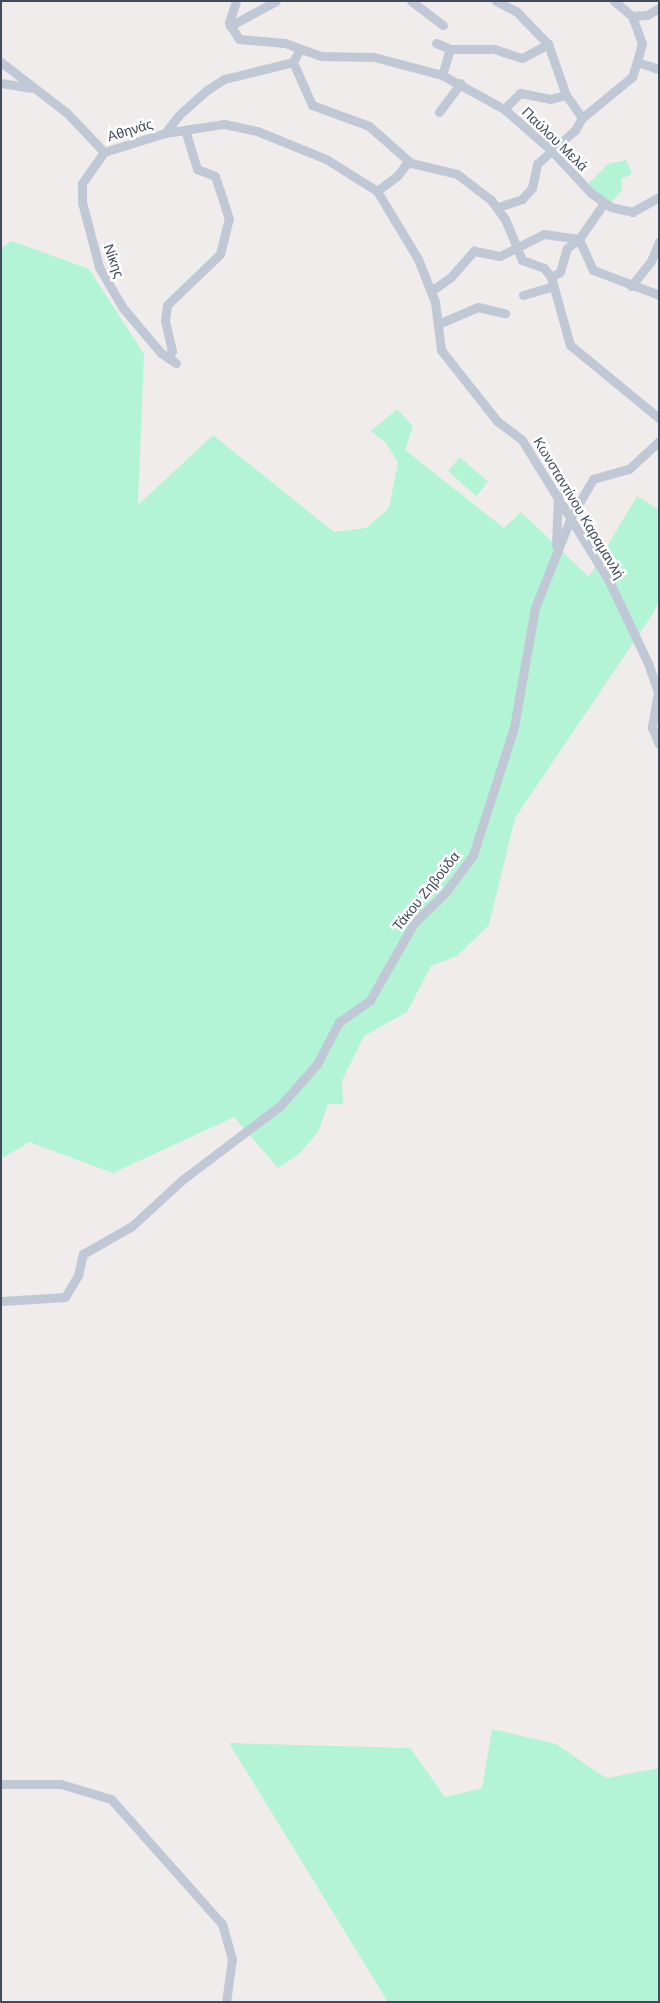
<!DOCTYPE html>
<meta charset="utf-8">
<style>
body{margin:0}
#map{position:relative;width:660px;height:2003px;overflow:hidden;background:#efeceb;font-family:Helvetica,sans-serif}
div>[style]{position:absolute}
.green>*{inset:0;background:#b3f4d6}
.street>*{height:9px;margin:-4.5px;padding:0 4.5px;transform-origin:4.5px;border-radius:4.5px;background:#c0c8d6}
span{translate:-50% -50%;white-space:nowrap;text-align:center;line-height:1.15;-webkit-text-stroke:5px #fff;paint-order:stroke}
.street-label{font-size:14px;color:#424b5b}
.frame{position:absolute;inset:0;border:2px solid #424b5b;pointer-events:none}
</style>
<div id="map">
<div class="green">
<i style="clip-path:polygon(626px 160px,632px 174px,621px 179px,622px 190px,611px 203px,587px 185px,608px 164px)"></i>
<i style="clip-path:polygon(12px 241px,89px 269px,144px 354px,138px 505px,213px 435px,334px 532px,366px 528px,389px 508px,398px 462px,386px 443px,371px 431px,397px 409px,413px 426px,405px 450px,504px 528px,521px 512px,589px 577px,637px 496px,659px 510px,659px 599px,654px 612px,515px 818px,489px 925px,457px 956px,431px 966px,407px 1012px,364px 1036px,342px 1081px,343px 1104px,328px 1104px,318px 1132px,299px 1154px,278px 1168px,234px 1117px,113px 1173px,29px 1142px,1px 1159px,1px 248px)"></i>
<i style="clip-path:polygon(460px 457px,488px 482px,476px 496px,448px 471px)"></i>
<i style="clip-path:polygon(492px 1729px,556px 1744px,606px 1778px,659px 1768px,659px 2002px,388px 2002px,229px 1743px,410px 1748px,445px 1797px,482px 1788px)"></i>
</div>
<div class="street">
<i style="left:236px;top:1px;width:23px;rotate:108deg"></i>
<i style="left:229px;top:23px;width:19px;rotate:58deg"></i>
<i style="left:239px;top:39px;width:46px;rotate:5deg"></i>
<i style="left:285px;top:43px;width:38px;rotate:20deg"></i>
<i style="left:321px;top:56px;width:53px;rotate:1.1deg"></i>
<i style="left:374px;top:57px;width:70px;rotate:14.8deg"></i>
<i style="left:442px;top:75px;width:71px;rotate:28.7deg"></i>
<i style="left:504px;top:109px;width:62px;rotate:41.1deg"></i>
<i style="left:551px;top:150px;width:59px;rotate:47.1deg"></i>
<i style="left:591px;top:193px;width:24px;rotate:35deg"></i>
<i style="left:611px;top:207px;width:22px;rotate:13deg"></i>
<i style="left:632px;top:212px;width:31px;rotate:-29deg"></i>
<i style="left:411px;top:1px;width:40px;rotate:37deg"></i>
<i style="left:496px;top:1px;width:22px;rotate:27deg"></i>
<i style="left:516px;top:11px;width:46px;rotate:45.9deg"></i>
<i style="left:548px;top:44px;width:54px;rotate:70.6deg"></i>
<i style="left:566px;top:95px;width:28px;rotate:55deg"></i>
<i style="left:614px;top:1px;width:23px;rotate:40deg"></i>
<i style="left:632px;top:16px;width:15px;rotate:-4deg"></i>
<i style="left:647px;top:15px;width:14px;rotate:-30deg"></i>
<i style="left:632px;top:16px;width:29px;rotate:70deg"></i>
<i style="left:642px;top:43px;width:20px;rotate:105deg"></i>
<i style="left:230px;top:26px;width:52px;rotate:-28.5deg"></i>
<i style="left:436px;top:43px;width:15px;rotate:23deg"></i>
<i style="left:450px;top:49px;width:44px"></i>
<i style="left:494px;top:49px;width:29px;rotate:18deg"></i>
<i style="left:522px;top:58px;width:30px;rotate:-28deg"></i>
<i style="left:1px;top:62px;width:83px;rotate:37.7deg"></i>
<i style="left:67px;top:113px;width:54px;rotate:46.5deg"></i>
<i style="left:104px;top:152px;width:64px;rotate:-17.3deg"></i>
<i style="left:165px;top:133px;width:23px;rotate:-52deg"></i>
<i style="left:179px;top:115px;width:38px;rotate:-42deg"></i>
<i style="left:207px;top:90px;width:20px;rotate:-33deg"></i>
<i style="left:224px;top:79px;width:71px;rotate:-13.8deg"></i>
<i style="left:293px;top:62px;width:15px;rotate:-62deg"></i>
<i style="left:293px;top:62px;width:47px;rotate:66.2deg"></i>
<i style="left:312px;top:105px;width:61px;rotate:20.2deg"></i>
<i style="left:369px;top:126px;width:56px;rotate:41.4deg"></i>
<i style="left:411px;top:163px;width:47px;rotate:13.4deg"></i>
<i style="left:457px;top:174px;width:43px;rotate:37.4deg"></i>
<i style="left:491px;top:200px;width:24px;rotate:54deg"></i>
<i style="left:505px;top:219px;width:44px;rotate:67.5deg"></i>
<i style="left:522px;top:260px;width:23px;rotate:20deg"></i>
<i style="left:544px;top:268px;width:11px;rotate:52deg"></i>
<i style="left:551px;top:277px;width:71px;rotate:74.4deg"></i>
<i style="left:570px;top:345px;width:115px;rotate:39.4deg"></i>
<i style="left:442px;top:75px;width:27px;rotate:-73deg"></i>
<i style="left:1px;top:83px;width:30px;rotate:9deg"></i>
<i style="left:504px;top:109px;width:23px;rotate:-45deg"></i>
<i style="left:520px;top:93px;width:31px;rotate:11deg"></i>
<i style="left:550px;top:99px;width:16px;rotate:-14deg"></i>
<i style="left:439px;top:112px;width:36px;rotate:-53deg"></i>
<i style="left:165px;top:133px;width:60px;rotate:-8.7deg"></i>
<i style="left:224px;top:124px;width:34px;rotate:12deg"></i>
<i style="left:257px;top:131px;width:74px;rotate:22.1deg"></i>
<i style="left:326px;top:159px;width:60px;rotate:32.1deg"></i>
<i style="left:377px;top:191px;width:79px;rotate:58.9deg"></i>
<i style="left:418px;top:259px;width:46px;rotate:68.4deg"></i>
<i style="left:435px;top:302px;width:48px;rotate:82.9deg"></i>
<i style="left:441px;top:350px;width:90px;rotate:51.7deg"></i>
<i style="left:497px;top:421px;width:31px;rotate:37deg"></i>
<i style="left:522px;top:440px;width:166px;rotate:58.3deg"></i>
<i style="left:609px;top:581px;width:91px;rotate:64.6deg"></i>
<i style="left:648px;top:663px;width:31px;rotate:71deg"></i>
<i style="left:658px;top:692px;width:36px;rotate:100deg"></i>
<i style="left:652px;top:727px;width:18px;rotate:68deg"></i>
<i style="left:104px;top:152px;width:39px;rotate:125deg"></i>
<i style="left:82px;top:184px;width:18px;rotate:90deg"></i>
<i style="left:82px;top:202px;width:67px;rotate:75.3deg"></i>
<i style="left:99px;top:267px;width:48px;rotate:59.7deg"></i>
<i style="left:123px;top:308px;width:59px;rotate:49.8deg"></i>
<i style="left:161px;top:353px;width:18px;rotate:34deg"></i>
<i style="left:377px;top:191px;width:26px;rotate:-37deg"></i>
<i style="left:398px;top:175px;width:17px;rotate:-54deg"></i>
<i style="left:498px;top:207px;width:25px;rotate:-18deg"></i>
<i style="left:522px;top:199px;width:15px;rotate:-48deg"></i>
<i style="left:532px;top:188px;width:25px;rotate:-78deg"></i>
<i style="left:537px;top:164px;width:51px;rotate:-41.8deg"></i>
<i style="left:575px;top:130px;width:14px;rotate:-60deg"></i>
<i style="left:582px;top:118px;width:65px;rotate:-39.4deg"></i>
<i style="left:632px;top:77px;width:16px;rotate:-72deg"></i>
<i style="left:637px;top:62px;width:23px;rotate:18deg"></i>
<i style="left:551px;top:277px;width:10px;rotate:-29deg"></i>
<i style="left:560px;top:272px;width:25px;rotate:-74deg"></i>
<i style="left:567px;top:248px;width:15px;rotate:-37deg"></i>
<i style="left:579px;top:239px;width:44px;rotate:-55.2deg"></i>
<i style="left:631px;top:286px;width:32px;rotate:-51deg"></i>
<i style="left:651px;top:261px;width:21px;rotate:-67deg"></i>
<i style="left:431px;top:291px;width:24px;rotate:-35deg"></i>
<i style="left:451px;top:277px;width:35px;rotate:-49deg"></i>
<i style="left:474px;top:251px;width:26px;rotate:11deg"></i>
<i style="left:500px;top:256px;width:49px;rotate:-26.6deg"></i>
<i style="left:544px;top:234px;width:35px;rotate:8deg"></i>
<i style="left:579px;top:239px;width:34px;rotate:66deg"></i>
<i style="left:593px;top:270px;width:71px;rotate:20.7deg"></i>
<i style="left:523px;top:295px;width:32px;rotate:-16deg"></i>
<i style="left:438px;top:324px;width:43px;rotate:-23deg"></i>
<i style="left:478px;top:307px;width:28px;rotate:13deg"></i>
<i style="left:168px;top:358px;width:8px;rotate:-60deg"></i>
<i style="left:172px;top:351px;width:32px;rotate:-103deg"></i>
<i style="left:165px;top:320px;width:15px;rotate:-82deg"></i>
<i style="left:167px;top:305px;width:74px;rotate:-43.9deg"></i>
<i style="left:220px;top:254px;width:36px;rotate:-76deg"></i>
<i style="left:229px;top:219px;width:45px;rotate:-108deg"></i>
<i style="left:215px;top:176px;width:19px;rotate:-159deg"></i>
<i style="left:197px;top:169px;width:39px;rotate:-107deg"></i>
<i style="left:556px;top:545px;width:49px;rotate:-87.7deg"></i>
<i style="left:1px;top:1301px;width:64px;rotate:-3.6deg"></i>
<i style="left:65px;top:1297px;width:26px;rotate:-59deg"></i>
<i style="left:78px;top:1275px;width:22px;rotate:-77deg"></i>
<i style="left:83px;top:1254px;width:56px;rotate:-29.7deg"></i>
<i style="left:132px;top:1226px;width:68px;rotate:-42.6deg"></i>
<i style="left:182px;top:1180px;width:123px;rotate:-37.1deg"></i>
<i style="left:280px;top:1106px;width:56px;rotate:-48.6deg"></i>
<i style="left:317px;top:1064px;width:47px;rotate:-62.4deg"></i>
<i style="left:339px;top:1022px;width:38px;rotate:-35deg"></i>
<i style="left:370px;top:1000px;width:89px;rotate:-60.3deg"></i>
<i style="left:414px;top:923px;width:43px;rotate:-44.1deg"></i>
<i style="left:445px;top:893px;width:47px;rotate:-53.6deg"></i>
<i style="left:473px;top:855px;width:134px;rotate:-72.2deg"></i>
<i style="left:514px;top:727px;width:121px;rotate:-80deg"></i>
<i style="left:535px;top:608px;width:98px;rotate:-68.4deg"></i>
<i style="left:571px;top:517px;width:44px;rotate:-59.9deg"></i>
<i style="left:593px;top:479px;width:37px;rotate:-16deg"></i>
<i style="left:629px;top:469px;width:41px;rotate:-43deg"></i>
<i style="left:1px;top:1784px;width:60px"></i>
<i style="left:61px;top:1784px;width:52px;rotate:16.7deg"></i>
<i style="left:111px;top:1799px;width:167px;rotate:48.4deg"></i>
<i style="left:222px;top:1924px;width:36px;rotate:74deg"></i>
<i style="left:232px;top:1959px;width:43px;rotate:97.9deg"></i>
</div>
<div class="street-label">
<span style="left:130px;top:130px;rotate:-17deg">Αθηνάς</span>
<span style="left:555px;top:139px;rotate:44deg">Παύλου Μελά</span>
<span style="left:114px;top:261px;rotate:70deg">Νίκης</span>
<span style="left:579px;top:508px;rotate:59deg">Κωνσταντίνου Καραμανλή</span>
<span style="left:426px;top:891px;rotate:-51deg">Τάκου Ζηβούδα</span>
</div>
<div class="frame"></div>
</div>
